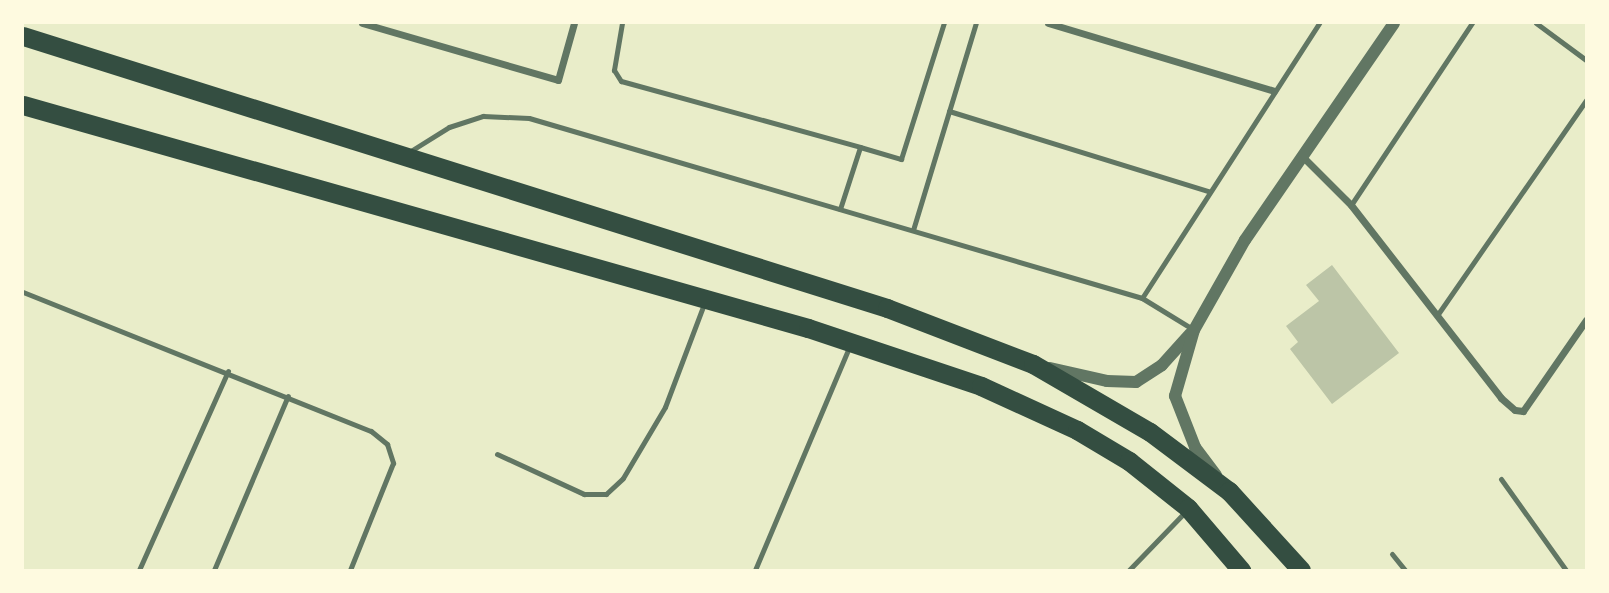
<!DOCTYPE html>
<style>
body{margin:0}
#map{position:relative;width:1609px;height:593px;overflow:hidden;background:#e9edc9;font-family:Mulish,sans-serif}
div>[style]{position:absolute}
.building>*{inset:0;background:#bcc5a7}
.service>*{height:5px;margin:-2.5px;padding:0 2.5px;transform-origin:2.5px;border-radius:2.5px;background:#617663}
.minor>*{height:7px;margin:-3.5px;padding:0 3.5px;transform-origin:3.5px;border-radius:3.5px;background:#617663}
.tertiary>*{height:12px;margin:-6px;padding:0 6px;transform-origin:6px;border-radius:6px;background:#617663}
.trunk>*{height:19px;margin:-9.5px;padding:0 9.5px;transform-origin:9.5px;border-radius:9.5px;background:#344e41}
span{translate:-50% -50%;white-space:nowrap;text-align:center;line-height:1.15;-webkit-text-stroke:6px #fefae0;paint-order:stroke}
.frame{position:absolute;inset:0;border:24px solid #fefae0;pointer-events:none}
</style>
<div id="map">
<div class="building">
<i style="clip-path:polygon(1332px 265px,1399px 353px,1332px 404px,1290px 349px,1298px 342px,1286px 326px,1319px 301px,1306px 285px)"></i>
</div>
<div class="service">
<i style="left:622px;top:23px;width:48px;rotate:99.7deg"></i>
<i style="left:614px;top:70px;width:13px;rotate:58deg"></i>
<i style="left:621px;top:81px;width:248px;rotate:15.4deg"></i>
<i style="left:1536px;top:23px;width:62px;rotate:36.5deg"></i>
<i style="left:949px;top:111px;width:273px;rotate:17.2deg"></i>
<i style="left:409px;top:152px;width:47px;rotate:-32deg"></i>
<i style="left:449px;top:127px;width:36px;rotate:-18deg"></i>
<i style="left:483px;top:116px;width:46px;rotate:2.5deg"></i>
<i style="left:529px;top:118px;width:639px;rotate:16.36deg"></i>
<i style="left:1142px;top:298px;width:61px;rotate:31.6deg"></i>
<i style="left:1351px;top:205px;width:219px;rotate:-56.4deg"></i>
<i style="left:840px;top:209px;width:65px;rotate:-72.1deg"></i>
<i style="left:860px;top:147px;width:43px;rotate:16.3deg"></i>
<i style="left:901px;top:159px;width:143px;rotate:-72.5deg"></i>
<i style="left:913px;top:230px;width:216px;rotate:-73.1deg"></i>
<i style="left:23px;top:292px;width:375px;rotate:21.8deg"></i>
<i style="left:371px;top:431px;width:21px;rotate:39deg"></i>
<i style="left:387px;top:444px;width:20px;rotate:72deg"></i>
<i style="left:393px;top:463px;width:115px;rotate:111.9deg"></i>
<i style="left:1142px;top:298px;width:327px;rotate:-57.2deg"></i>
<i style="left:1438px;top:314px;width:260px;rotate:-55.3deg"></i>
<i style="left:497px;top:454px;width:96px;rotate:24.7deg"></i>
<i style="left:584px;top:494px;width:22px"></i>
<i style="left:606px;top:494px;width:23px;rotate:-43deg"></i>
<i style="left:623px;top:478px;width:82px;rotate:-59.4deg"></i>
<i style="left:665px;top:407px;width:110px;rotate:-69.3deg"></i>
<i style="left:1501px;top:479px;width:112px;rotate:54.5deg"></i>
<i style="left:1392px;top:554px;width:21px;rotate:51deg"></i>
<i style="left:139px;top:570px;width:218px;rotate:-65.9deg"></i>
<i style="left:214px;top:570px;width:189px;rotate:-67deg"></i>
<i style="left:755px;top:570px;width:241px;rotate:-67.1deg"></i>
<i style="left:1129px;top:570px;width:81px;rotate:-46deg"></i>
</div>
<div class="minor">
<i style="left:362px;top:23px;width:204px;rotate:16.2deg"></i>
<i style="left:558px;top:80px;width:59px;rotate:-74.3deg"></i>
<i style="left:1048px;top:23px;width:236px;rotate:16.7deg"></i>
<i style="left:1302px;top:156px;width:69px;rotate:45deg"></i>
<i style="left:1351px;top:205px;width:244px;rotate:52.1deg"></i>
<i style="left:1501px;top:398px;width:18px;rotate:41deg"></i>
<i style="left:1515px;top:410px;width:8px;rotate:7deg"></i>
<i style="left:1523px;top:411px;width:111px;rotate:-55.3deg"></i>
</div>
<div class="tertiary">
<i style="left:1050px;top:368px;width:58px;rotate:12.8deg"></i>
<i style="left:1107px;top:381px;width:29px;rotate:2deg"></i>
<i style="left:1136px;top:382px;width:31px;rotate:-33deg"></i>
<i style="left:1162px;top:365px;width:42px;rotate:-47.9deg"></i>
<i style="left:1216px;top:475px;width:35px;rotate:-127deg"></i>
<i style="left:1195px;top:447px;width:55px;rotate:-111.4deg"></i>
<i style="left:1175px;top:396px;width:69px;rotate:-73.9deg"></i>
<i style="left:1194px;top:330px;width:103px;rotate:-60.5deg"></i>
<i style="left:1245px;top:240px;width:263px;rotate:-55.5deg"></i>
</div>
<div class="trunk">
<i style="left:23px;top:36px;width:906px;rotate:17.47deg"></i>
<i style="left:887px;top:308px;width:156px;rotate:21deg"></i>
<i style="left:1033px;top:364px;width:135px;rotate:30.2deg"></i>
<i style="left:1150px;top:432px;width:99px;rotate:36.8deg"></i>
<i style="left:1229px;top:491px;width:107px;rotate:47.7deg"></i>
<i style="left:23px;top:105px;width:816px;rotate:15.86deg"></i>
<i style="left:808px;top:328px;width:182px;rotate:18.5deg"></i>
<i style="left:981px;top:386px;width:106px;rotate:24.6deg"></i>
<i style="left:1077px;top:430px;width:61px;rotate:30.8deg"></i>
<i style="left:1129px;top:461px;width:75px;rotate:38.5deg"></i>
<i style="left:1188px;top:508px;width:82px;rotate:49.5deg"></i>
</div>
<div class="frame"></div>
</div>
